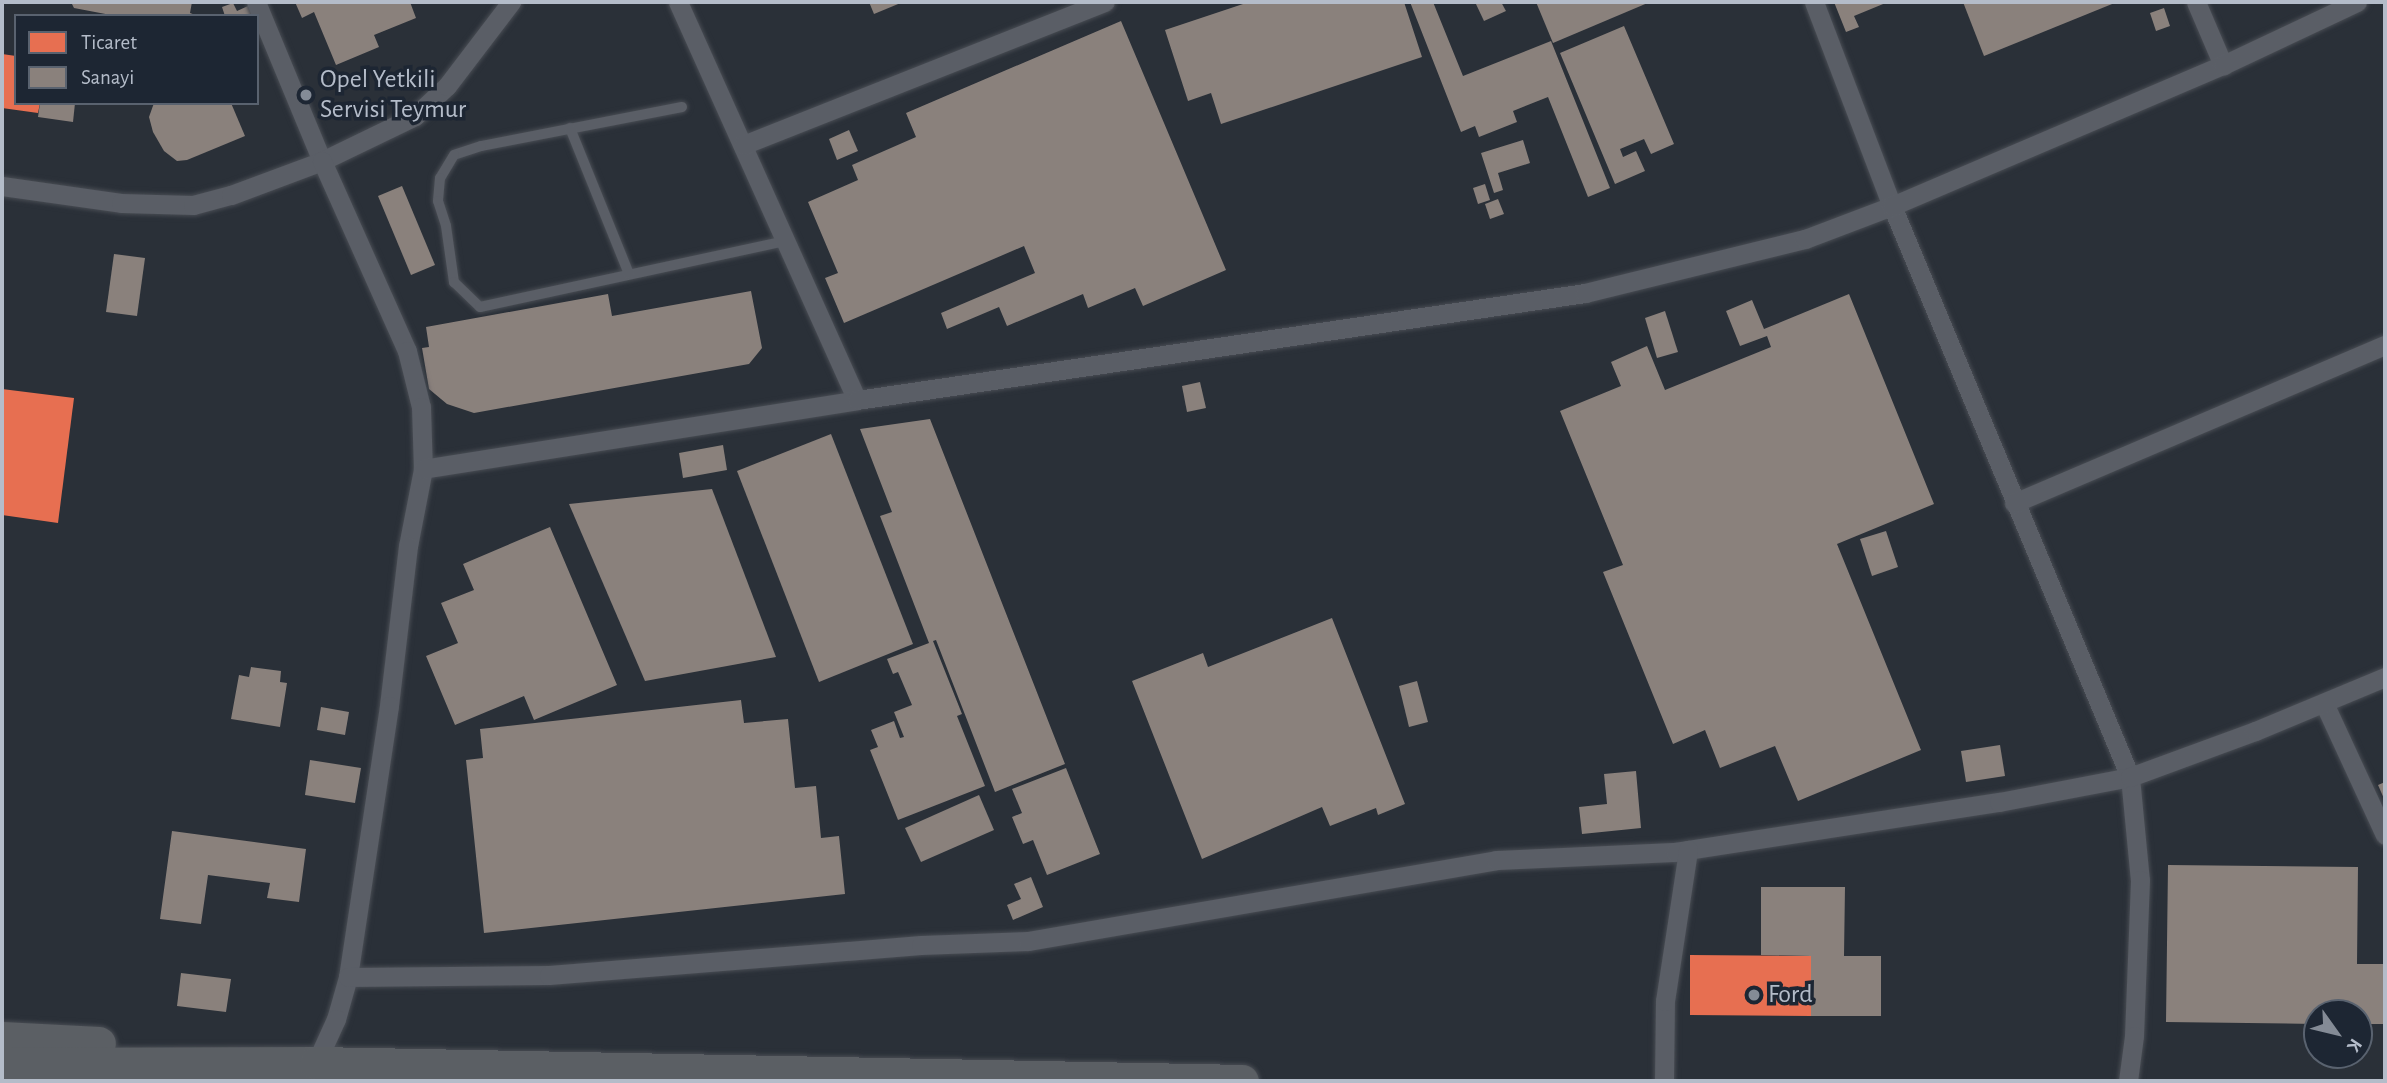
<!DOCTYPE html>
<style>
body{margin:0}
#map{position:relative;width:2387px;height:1083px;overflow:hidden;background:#2a3038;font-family:"Alegreya Sans",sans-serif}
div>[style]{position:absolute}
.shops>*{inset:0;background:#e76f51}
.industry>*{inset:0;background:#8a817c}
.roads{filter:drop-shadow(0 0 2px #484c53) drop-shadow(0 0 2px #484c53)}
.service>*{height:10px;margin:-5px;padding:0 5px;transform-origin:5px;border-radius:5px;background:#5a5e66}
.minor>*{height:19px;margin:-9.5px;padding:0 9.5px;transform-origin:9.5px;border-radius:9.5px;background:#5a5e66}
.trunk>*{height:33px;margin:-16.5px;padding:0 16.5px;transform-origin:16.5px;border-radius:16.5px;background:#5b5f64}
.dots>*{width:19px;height:19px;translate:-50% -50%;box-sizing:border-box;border:4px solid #1d2633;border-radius:50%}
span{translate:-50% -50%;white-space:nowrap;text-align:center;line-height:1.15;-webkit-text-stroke:7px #1d2633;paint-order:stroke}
.poi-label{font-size:26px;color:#b4bcc9}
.left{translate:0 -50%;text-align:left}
.frame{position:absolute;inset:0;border:4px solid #b4bcc9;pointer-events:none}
.legend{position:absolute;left:14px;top:14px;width:245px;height:91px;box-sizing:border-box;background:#1d2633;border:2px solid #59626f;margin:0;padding:9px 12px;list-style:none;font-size:21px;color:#b4bcc9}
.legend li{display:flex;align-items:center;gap:14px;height:35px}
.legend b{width:35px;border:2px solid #59626f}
.north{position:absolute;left:2303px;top:999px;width:70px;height:70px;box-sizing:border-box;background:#1d2633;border:2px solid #59626f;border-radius:50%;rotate:124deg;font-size:19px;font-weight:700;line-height:28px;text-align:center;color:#b4bcc9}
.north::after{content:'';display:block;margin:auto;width:24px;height:32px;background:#848b96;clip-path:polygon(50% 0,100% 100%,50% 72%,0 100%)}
</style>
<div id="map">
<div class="shops">
<i style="clip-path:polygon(2px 54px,16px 56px,16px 103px,40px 103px,38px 113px,2px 108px)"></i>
<i style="clip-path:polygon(2px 389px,74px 398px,58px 523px,2px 515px)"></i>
<i style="clip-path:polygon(1690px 955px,1811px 956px,1811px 1016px,1690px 1015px)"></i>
</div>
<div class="industry">
<i style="clip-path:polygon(71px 2px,192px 2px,190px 13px,198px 16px,116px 16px,74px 8px)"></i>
<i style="clip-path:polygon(295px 2px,410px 2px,416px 18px,374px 35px,379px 47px,336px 65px,314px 12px,302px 18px)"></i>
<i style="clip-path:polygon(869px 2px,903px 2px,874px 14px)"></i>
<i style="clip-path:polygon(1249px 2px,1404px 2px,1422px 57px,1221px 124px,1211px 93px,1188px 101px,1165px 30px)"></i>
<i style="clip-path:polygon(1410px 2px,1433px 2px,1463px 76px,1551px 41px,1610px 188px,1588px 197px,1548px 97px,1513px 111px,1517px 122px,1479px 137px,1475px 126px,1461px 132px)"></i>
<i style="clip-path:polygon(1475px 2px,1501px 2px,1506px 11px,1484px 21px)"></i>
<i style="clip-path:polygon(1536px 2px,1650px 2px,1553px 43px)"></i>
<i style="clip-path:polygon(1834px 2px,1888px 2px,1854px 16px,1859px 27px,1846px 32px)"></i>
<i style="clip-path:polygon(1963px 2px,2117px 2px,1984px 56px)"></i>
<i style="clip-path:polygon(233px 3px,237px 11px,248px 6px,253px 16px,225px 16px,222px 7px)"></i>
<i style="clip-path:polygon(2164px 8px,2170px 26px,2156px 31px,2150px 13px)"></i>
<i style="clip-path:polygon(1121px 21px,1226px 270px,1143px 306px,1135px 288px,1088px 308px,1083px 294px,1007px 326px,999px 307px,947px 329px,941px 313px,1035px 273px,1024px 246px,844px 323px,825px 278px,838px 273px,808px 202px,858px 180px,852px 165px,916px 137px,906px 113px)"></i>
<i style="clip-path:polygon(1624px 26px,1674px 144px,1651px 154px,1644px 139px,1620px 149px,1623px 157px,1636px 151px,1645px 171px,1615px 184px,1560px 53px)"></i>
<i style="clip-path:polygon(40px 103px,75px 103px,73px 122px,38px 117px)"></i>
<i style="clip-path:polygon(154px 103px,231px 103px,245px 136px,187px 160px,177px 161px,164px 151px,153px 132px,149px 117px)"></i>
<i style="clip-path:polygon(849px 130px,858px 151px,837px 160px,829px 139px)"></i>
<i style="clip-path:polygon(1523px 140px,1530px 163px,1498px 173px,1503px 190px,1494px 193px,1481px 153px)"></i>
<i style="clip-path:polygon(1485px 184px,1490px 200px,1478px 204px,1473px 188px)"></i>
<i style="clip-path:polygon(402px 186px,435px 265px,411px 275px,378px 196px)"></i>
<i style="clip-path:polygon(1498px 199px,1504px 214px,1490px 219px,1485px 204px)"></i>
<i style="clip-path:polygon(114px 254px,145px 258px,137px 316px,106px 312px)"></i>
<i style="clip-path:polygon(751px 291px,762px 348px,749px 364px,474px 413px,447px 404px,429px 389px,422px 348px,429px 347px,426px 327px,608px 294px,612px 316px)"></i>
<i style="clip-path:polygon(1849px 294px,1934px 504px,1837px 544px,1921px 750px,1798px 801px,1775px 746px,1720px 768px,1705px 730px,1673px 744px,1603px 572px,1623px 565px,1560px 411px,1621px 386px,1611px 362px,1647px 346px,1665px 390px,1771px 347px,1767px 336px,1740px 346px,1726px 311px,1752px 300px,1764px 329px)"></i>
<i style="clip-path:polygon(1665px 311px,1678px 352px,1657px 358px,1645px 318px)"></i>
<i style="clip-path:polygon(1200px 382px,1206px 408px,1187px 412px,1182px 386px)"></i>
<i style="clip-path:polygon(930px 419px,1065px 764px,995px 792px,936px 640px,933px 641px,962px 714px,957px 716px,985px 786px,898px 820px,870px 750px,878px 747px,871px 730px,894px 721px,900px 738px,904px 737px,894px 712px,912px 705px,898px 672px,893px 674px,887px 659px,929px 643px,880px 516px,892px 512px,860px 429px)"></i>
<i style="clip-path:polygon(831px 434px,913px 644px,819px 682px,737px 471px)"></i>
<i style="clip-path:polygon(723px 445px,727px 470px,683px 478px,679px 453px)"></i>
<i style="clip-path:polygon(712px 489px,776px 657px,645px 681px,569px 504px)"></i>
<i style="clip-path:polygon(550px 527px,617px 685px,534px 720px,524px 696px,455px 725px,426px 656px,458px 643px,441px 603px,474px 590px,463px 564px)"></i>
<i style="clip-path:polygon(1886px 531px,1898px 567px,1872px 576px,1860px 539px)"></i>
<i style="clip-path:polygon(1332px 618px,1405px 804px,1378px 815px,1376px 808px,1330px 826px,1322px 807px,1202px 859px,1132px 681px,1203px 653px,1208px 667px)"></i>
<i style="clip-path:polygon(251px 667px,281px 671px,280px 682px,287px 683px,280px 727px,231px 719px,239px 675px,249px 677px)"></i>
<i style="clip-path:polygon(1417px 681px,1428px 722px,1409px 727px,1399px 686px)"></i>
<i style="clip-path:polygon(741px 700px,744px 723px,788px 719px,795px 788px,816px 786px,821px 838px,839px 836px,845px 894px,484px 933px,466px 760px,483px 758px,480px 729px)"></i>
<i style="clip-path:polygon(321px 707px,349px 712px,345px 735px,317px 730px)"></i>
<i style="clip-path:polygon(2000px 745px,2005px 776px,1966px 782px,1961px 751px)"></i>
<i style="clip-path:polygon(310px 760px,361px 768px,355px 803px,305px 795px)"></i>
<i style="clip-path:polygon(1066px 768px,1100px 854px,1047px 875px,1033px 840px,1023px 844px,1012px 817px,1022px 813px,1012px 789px)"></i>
<i style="clip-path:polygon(1636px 771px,1641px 828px,1582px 834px,1579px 807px,1607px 804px,1604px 774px)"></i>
<i style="clip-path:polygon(2385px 782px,2385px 801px,2378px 785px)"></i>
<i style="clip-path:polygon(979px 795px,994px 830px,921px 862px,905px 828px)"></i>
<i style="clip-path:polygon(172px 831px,306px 849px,299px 902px,267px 898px,270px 883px,208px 875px,201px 924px,160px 919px)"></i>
<i style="clip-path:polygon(2168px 865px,2358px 867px,2357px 964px,2385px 964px,2385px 1024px,2359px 1024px,2359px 1013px,2317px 1013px,2317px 1024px,2166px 1022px)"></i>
<i style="clip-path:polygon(1031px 877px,1043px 907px,1013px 920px,1007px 905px,1021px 899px,1014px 884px)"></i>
<i style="clip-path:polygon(1761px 887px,1845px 887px,1844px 956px,1881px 956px,1881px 1016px,1811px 1016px,1811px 956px,1761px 955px)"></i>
<i style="clip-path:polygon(181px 973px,231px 979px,226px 1012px,177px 1006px)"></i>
</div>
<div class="roads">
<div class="service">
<i style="left:682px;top:107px;width:205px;rotate:169deg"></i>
<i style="left:481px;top:146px;width:28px;rotate:162deg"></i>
<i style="left:454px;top:155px;width:27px;rotate:121deg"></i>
<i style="left:440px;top:178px;width:23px;rotate:95deg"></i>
<i style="left:438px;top:201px;width:26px;rotate:72deg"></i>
<i style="left:446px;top:226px;width:57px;rotate:81.9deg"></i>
<i style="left:454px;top:282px;width:36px;rotate:44deg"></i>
<i style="left:480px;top:307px;width:313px;rotate:-12.2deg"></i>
<i style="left:570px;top:128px;width:157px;rotate:68deg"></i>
</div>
<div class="minor">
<i style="left:256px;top:2px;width:172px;rotate:67.5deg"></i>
<i style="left:322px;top:161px;width:103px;rotate:-25.8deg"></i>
<i style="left:415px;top:116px;width:44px;rotate:-43.2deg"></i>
<i style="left:447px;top:86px;width:106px;rotate:-52.7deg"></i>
<i style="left:678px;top:2px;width:436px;rotate:65.8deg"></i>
<i style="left:1814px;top:2px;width:218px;rotate:69.1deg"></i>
<i style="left:1892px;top:206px;width:619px;rotate:67.37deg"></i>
<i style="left:2130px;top:777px;width:103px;rotate:84.5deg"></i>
<i style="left:2140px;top:880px;width:156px;rotate:92.2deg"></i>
<i style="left:2134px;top:1036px;width:45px;rotate:97.6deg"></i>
<i style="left:2196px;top:2px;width:69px;rotate:66.8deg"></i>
<i style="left:743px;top:145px;width:389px;rotate:-21.6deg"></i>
<i style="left:2px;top:186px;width:120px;rotate:8.1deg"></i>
<i style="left:121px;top:203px;width:72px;rotate:1.6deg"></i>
<i style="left:193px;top:205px;width:39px;rotate:-15deg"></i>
<i style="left:231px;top:195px;width:97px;rotate:-20.5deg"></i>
<i style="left:322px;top:161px;width:208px;rotate:65.9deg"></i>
<i style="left:407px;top:351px;width:58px;rotate:76deg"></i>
<i style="left:421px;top:407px;width:62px;rotate:88.2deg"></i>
<i style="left:423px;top:469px;width:78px;rotate:101deg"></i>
<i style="left:408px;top:546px;width:161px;rotate:96.8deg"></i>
<i style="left:389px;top:706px;width:274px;rotate:98.6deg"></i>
<i style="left:348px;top:977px;width:44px;rotate:105.9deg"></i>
<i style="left:336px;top:1019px;width:48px;rotate:114.4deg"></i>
<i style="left:423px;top:469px;width:439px;rotate:-9deg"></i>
<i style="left:857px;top:400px;width:736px;rotate:-8.36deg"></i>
<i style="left:1585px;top:293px;width:227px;rotate:-13.8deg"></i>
<i style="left:1805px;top:239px;width:93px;rotate:-20.8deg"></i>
<i style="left:1892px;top:206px;width:360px;rotate:-23.1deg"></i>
<i style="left:2223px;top:65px;width:148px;rotate:-25.2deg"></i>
<i style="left:2014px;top:503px;width:403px;rotate:-23.1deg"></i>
<i style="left:2324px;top:703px;width:145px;rotate:65.2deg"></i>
<i style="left:348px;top:977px;width:201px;rotate:-0.6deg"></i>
<i style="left:549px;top:975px;width:373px;rotate:-4.6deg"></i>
<i style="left:921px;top:945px;width:107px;rotate:-2.1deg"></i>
<i style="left:1028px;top:941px;width:475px;rotate:-9.8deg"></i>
<i style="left:1496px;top:860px;width:179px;rotate:-2.6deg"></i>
<i style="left:1675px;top:852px;width:328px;rotate:-8.8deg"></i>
<i style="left:1999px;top:802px;width:133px;rotate:-10.8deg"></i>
<i style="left:2130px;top:777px;width:133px;rotate:-20.2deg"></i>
<i style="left:2255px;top:731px;width:141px;rotate:-22.6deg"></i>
<i style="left:1664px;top:1081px;width:80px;rotate:-89.3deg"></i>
<i style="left:1665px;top:1001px;width:153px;rotate:-81.3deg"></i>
</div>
<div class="trunk">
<i style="left:2px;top:1038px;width:97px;rotate:3deg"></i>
<i style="left:2px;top:1064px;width:314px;rotate:-0.2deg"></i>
<i style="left:316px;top:1063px;width:926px;rotate:1.11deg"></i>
</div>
</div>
<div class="dots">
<i style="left:306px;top:95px;background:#848b96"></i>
<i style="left:1754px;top:995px;background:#848b96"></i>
</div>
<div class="poi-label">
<span class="left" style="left:320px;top:95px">Opel Yetkili<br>Servisi Teymur</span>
<span class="left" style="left:1768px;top:995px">Ford</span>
</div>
<div class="frame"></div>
<ul class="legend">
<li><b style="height:19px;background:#e76f51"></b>Ticaret</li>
<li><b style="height:19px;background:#8a817c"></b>Sanayi</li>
</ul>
<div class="north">K</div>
</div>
